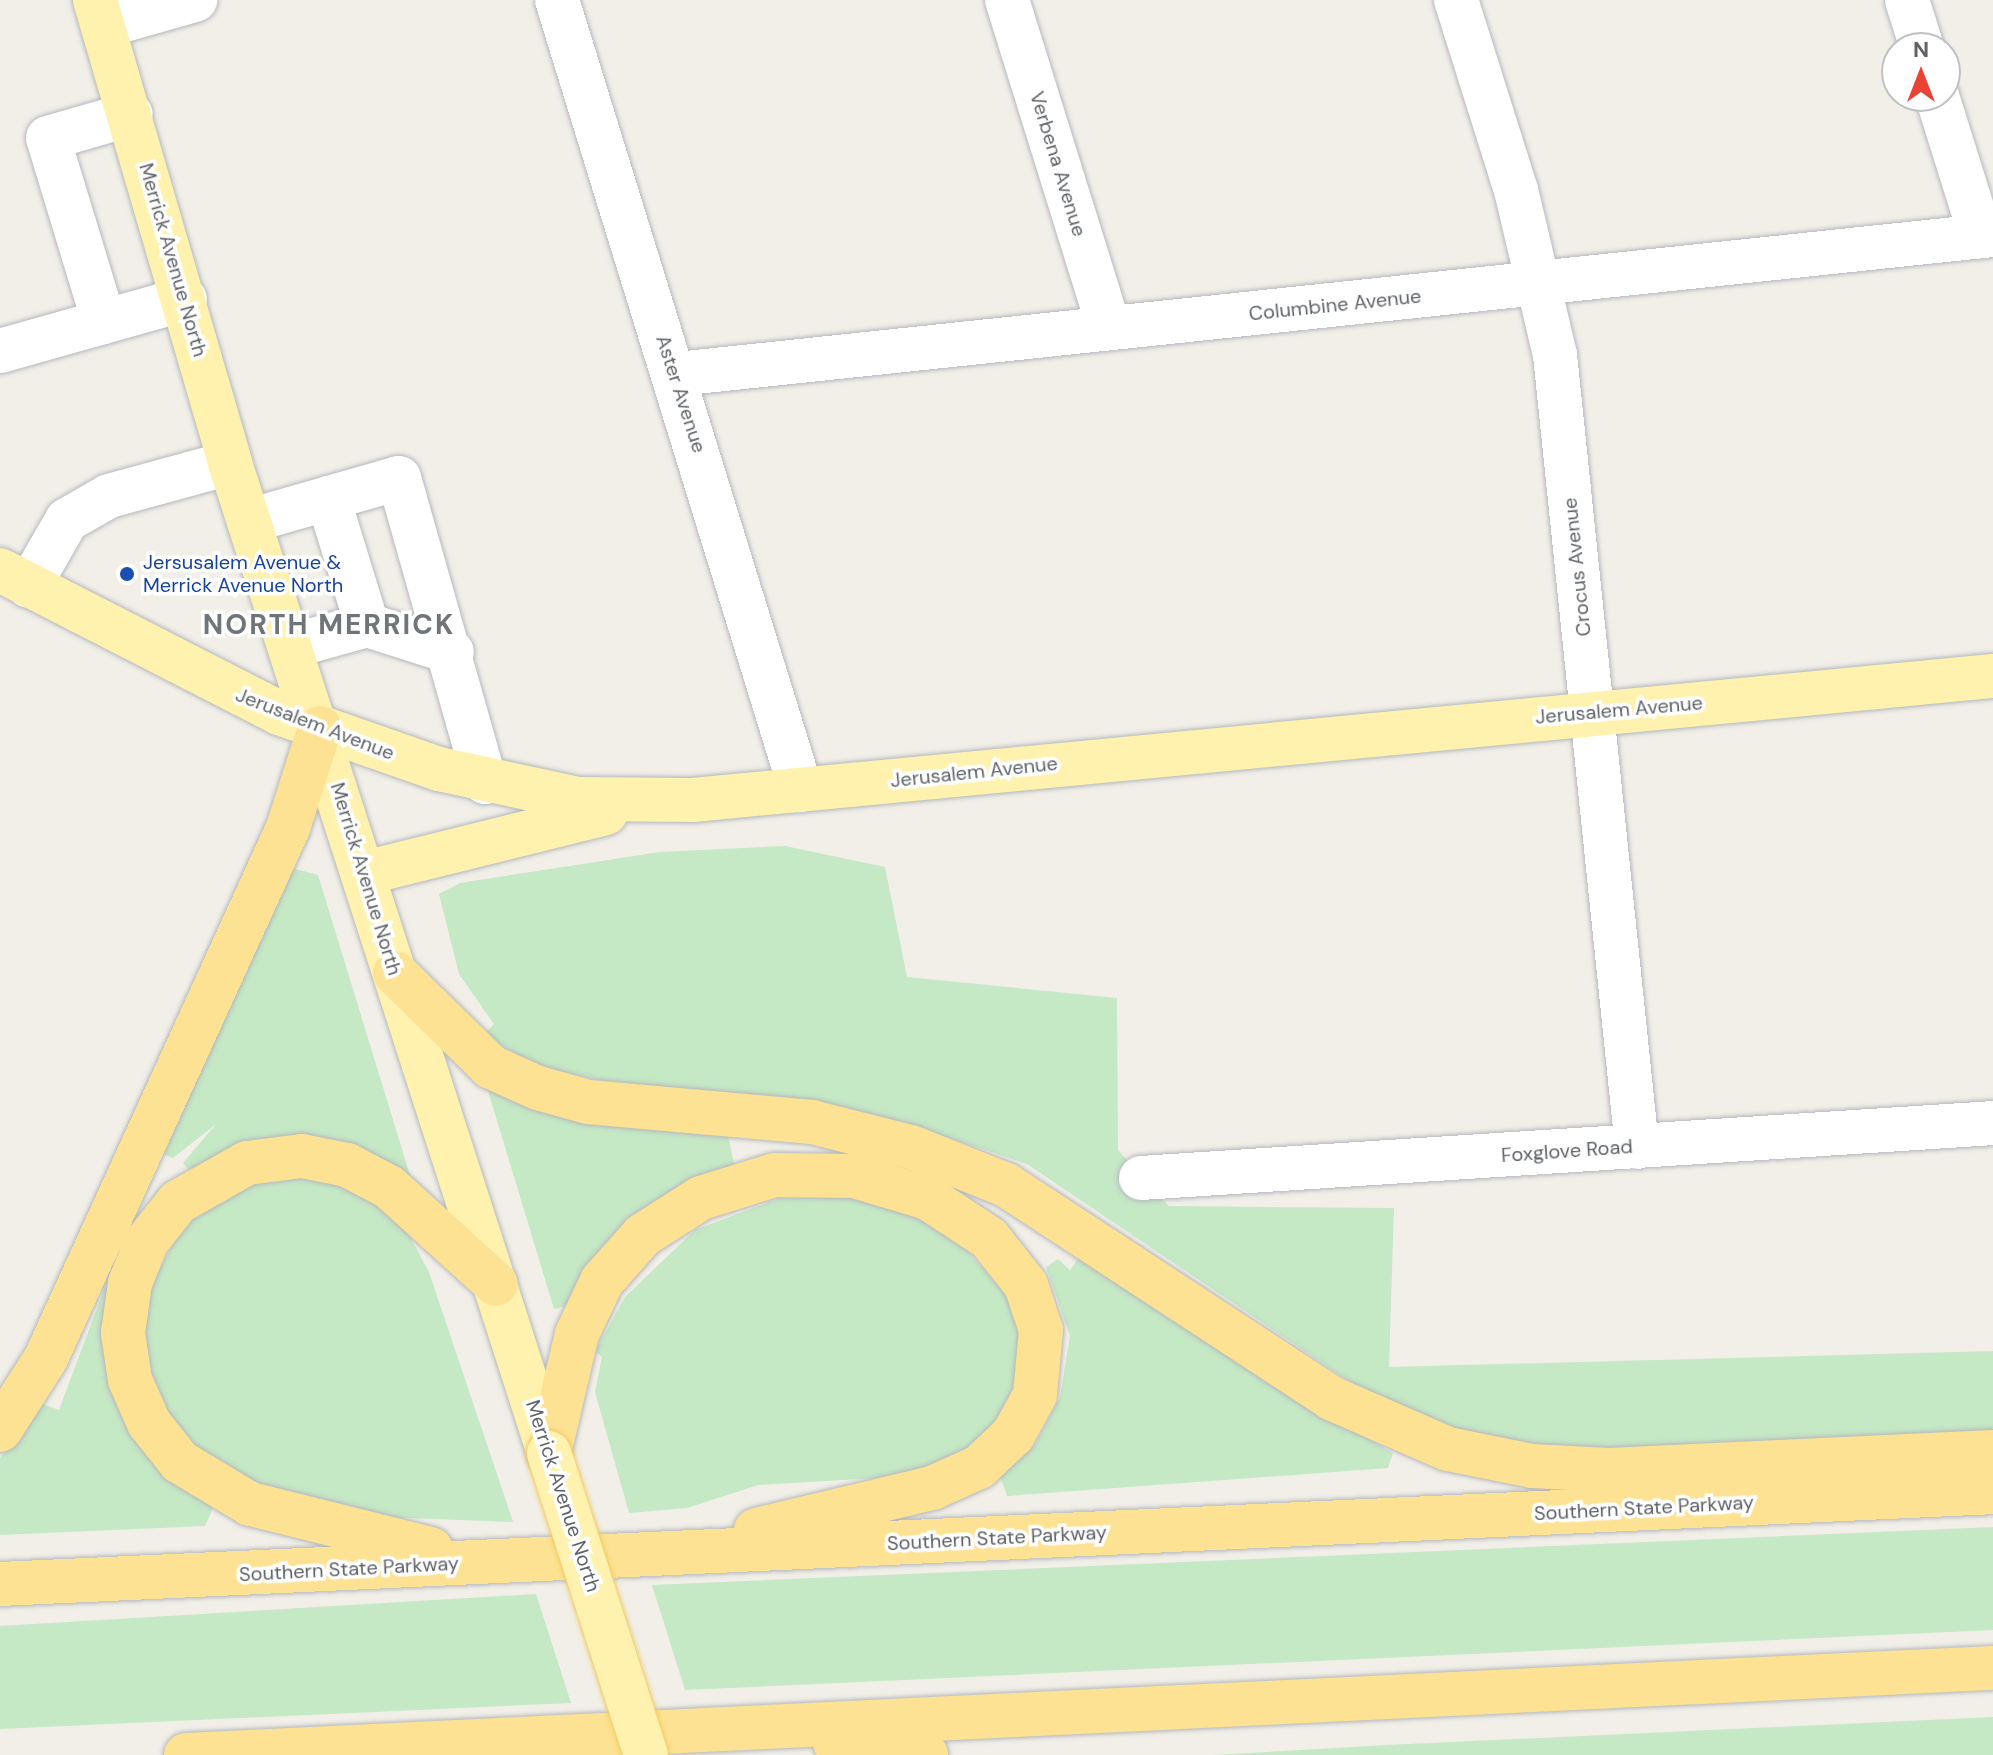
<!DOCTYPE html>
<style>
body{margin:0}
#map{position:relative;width:1993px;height:1755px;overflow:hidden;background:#f1efe8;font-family:"DM Sans",sans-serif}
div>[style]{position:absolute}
.green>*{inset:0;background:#c5e8c5}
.roads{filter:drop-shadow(0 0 2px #b5b8bc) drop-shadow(0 0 2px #b5b8bc)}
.minor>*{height:44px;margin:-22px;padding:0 22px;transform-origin:22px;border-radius:22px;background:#fff}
.major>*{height:44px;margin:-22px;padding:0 22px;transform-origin:22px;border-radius:22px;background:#fff2af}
.highway>*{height:44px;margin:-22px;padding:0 22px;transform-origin:22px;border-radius:22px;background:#fde293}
.bridges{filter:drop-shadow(0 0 2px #f2c960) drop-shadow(0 0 2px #f2c960)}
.major-bridge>*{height:44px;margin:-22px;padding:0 22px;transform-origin:22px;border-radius:22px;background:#fff2af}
.dots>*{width:22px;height:22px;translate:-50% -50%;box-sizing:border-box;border:4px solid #fff;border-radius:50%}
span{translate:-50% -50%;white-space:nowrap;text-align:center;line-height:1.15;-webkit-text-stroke:7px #fff;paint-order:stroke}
.street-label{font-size:20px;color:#5f6368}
.transit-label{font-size:20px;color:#164399}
.left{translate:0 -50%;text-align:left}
.district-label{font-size:28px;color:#70757a;font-weight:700;letter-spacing:2px}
.north{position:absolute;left:1881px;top:32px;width:80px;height:80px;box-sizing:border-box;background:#fff;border:2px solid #bfc1c3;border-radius:50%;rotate:0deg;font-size:22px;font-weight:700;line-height:32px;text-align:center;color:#5f6368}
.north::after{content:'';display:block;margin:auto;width:28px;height:36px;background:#ea4335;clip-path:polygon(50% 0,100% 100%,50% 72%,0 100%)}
</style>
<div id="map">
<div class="green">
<i style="clip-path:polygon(785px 846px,885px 867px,907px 977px,1117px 998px,1118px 1150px,1169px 1206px,1394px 1208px,1389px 1367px,1993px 1351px,1993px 1433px,1580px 1456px,1489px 1442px,1392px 1410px,1027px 1164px,902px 1122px,744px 1095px,598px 1080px,535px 1065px,484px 1035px,494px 1024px,459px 974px,439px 894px,460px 883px,660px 852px)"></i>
<i style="clip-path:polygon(292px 868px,318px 875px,412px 1182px,191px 1173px,183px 1163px,216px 1124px,173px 1158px,158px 1152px)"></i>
<i style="clip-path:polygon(485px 1081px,727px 1130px,734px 1164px,651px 1207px,572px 1305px,554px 1309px)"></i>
<i style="clip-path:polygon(310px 1177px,383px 1201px,408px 1233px,429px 1272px,513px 1522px,384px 1517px,261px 1490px,177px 1437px,141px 1363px,144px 1296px,183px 1227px,236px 1187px)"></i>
<i style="clip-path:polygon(867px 1197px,951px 1233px,1017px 1306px,1021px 1382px,975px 1450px,894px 1477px,758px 1485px,687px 1508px,629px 1513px,595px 1392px,602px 1357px,595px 1351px,625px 1297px,695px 1230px,780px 1198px)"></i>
<i style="clip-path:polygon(1085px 1249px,1306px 1404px,1393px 1453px,1388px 1468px,1007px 1496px,999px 1473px,1035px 1445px,1060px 1397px,1070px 1336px,1046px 1267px,1058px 1259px,1070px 1270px)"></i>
<i style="clip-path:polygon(105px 1287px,114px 1294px,164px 1468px,213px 1508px,205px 1526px,0 1535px,0 1458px,40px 1403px,59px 1410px)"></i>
<i style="clip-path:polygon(1993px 1527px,1993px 1630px,685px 1690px,652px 1585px)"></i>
<i style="clip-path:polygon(536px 1594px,571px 1703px,0 1729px,0 1626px)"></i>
<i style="clip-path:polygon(1993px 1717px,1993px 1755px,1214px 1755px,1387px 1745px)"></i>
</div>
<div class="roads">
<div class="minor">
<i style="left:557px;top:0;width:827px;rotate:72.84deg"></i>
<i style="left:1007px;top:0;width:343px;rotate:72.7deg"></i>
<i style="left:1456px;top:0;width:199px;rotate:72.5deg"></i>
<i style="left:1516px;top:190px;width:170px;rotate:76.7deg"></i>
<i style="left:1555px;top:355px;width:796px;rotate:84.09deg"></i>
<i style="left:1907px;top:0;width:50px;rotate:72.6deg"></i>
<i style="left:103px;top:26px;width:96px;rotate:-15.8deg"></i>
<i style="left:1937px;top:96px;width:147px;rotate:72.6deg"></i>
<i style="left:104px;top:322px;width:192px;rotate:-106.9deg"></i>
<i style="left:48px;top:138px;width:86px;rotate:-16.1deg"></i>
<i style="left:0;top:351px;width:192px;rotate:-15.7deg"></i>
<i style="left:677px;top:374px;width:1323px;rotate:-6.03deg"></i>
<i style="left:328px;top:498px;width:133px;rotate:72.9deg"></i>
<i style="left:367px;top:625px;width:89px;rotate:17.6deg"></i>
<i style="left:249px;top:521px;width:156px;rotate:-16deg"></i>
<i style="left:399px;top:478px;width:316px;rotate:74.2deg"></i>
<i style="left:29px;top:586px;width:76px;rotate:-60.1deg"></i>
<i style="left:67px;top:520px;width:48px;rotate:-29.7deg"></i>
<i style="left:109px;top:496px;width:125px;rotate:-15.3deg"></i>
<i style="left:292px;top:646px;width:78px;rotate:-15.6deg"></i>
<i style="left:1141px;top:1178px;width:854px;rotate:-3.69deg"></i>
</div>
<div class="major">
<i style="left:95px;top:0;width:482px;rotate:73.7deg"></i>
<i style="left:230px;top:463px;width:1040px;rotate:72.14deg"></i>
<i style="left:0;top:570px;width:314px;rotate:27.1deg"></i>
<i style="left:279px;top:713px;width:170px;rotate:19.3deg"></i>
<i style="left:439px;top:769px;width:142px;rotate:12.2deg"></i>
<i style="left:578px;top:799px;width:115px;rotate:0.5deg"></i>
<i style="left:693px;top:800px;width:1306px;rotate:-5.45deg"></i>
<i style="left:364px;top:873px;width:249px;rotate:-13.9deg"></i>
</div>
<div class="highway">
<i style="left:395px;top:973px;width:134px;rotate:44.4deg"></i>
<i style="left:491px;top:1067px;width:51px;rotate:24.1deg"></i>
<i style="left:538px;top:1088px;width:52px;rotate:15.6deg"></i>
<i style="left:588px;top:1102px;width:225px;rotate:5.1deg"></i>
<i style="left:812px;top:1122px;width:102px;rotate:14.2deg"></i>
<i style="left:911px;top:1147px;width:102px;rotate:21.8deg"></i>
<i style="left:1006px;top:1185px;width:389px;rotate:33.2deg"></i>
<i style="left:1331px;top:1398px;width:128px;rotate:23.6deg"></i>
<i style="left:1448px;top:1449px;width:86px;rotate:11.4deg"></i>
<i style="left:1532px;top:1466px;width:77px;rotate:3deg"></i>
<i style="left:1609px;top:1470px;width:384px;rotate:-2.7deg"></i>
<i style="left:0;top:1430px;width:85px;rotate:-57.4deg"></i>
<i style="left:46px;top:1358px;width:583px;rotate:-65.46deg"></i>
<i style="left:288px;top:828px;width:105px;rotate:-72.3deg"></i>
<i style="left:549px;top:1453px;width:122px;rotate:-76.8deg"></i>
<i style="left:577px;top:1334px;width:59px;rotate:-64.7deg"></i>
<i style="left:602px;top:1281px;width:62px;rotate:-48.3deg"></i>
<i style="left:643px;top:1235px;width:69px;rotate:-32.5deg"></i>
<i style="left:701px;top:1198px;width:77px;rotate:-17.3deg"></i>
<i style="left:775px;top:1175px;width:79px;rotate:0.7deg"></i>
<i style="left:854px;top:1176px;width:77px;rotate:16.6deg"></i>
<i style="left:928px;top:1198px;width:73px;rotate:33.3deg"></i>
<i style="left:989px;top:1238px;width:60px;rotate:51.8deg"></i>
<i style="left:1026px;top:1285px;width:47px;rotate:71.6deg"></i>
<i style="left:1041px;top:1330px;width:65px;rotate:95.3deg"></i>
<i style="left:1035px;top:1395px;width:46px;rotate:118.8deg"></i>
<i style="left:1013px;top:1435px;width:47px;rotate:136.7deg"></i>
<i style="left:979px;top:1467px;width:51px;rotate:155.9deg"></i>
<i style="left:932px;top:1488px;width:181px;rotate:166.6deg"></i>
<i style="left:431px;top:1549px;width:187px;rotate:-166deg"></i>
<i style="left:250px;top:1504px;width:82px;rotate:-149deg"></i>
<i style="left:180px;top:1462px;width:50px;rotate:-128.5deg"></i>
<i style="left:149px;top:1423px;width:47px;rotate:-113.8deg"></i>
<i style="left:130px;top:1380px;width:48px;rotate:-98.5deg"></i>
<i style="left:123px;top:1333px;width:50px;rotate:-82deg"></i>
<i style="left:130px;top:1283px;width:45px;rotate:-68deg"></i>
<i style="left:147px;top:1241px;width:50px;rotate:-51.5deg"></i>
<i style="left:178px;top:1202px;width:79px;rotate:-29.5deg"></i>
<i style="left:247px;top:1163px;width:55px;rotate:-7.3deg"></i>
<i style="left:302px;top:1156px;width:46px;rotate:11.3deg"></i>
<i style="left:347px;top:1165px;width:47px;rotate:27.6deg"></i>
<i style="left:389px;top:1187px;width:144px;rotate:42.2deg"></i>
<i style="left:0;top:1584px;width:1995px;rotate:-2.64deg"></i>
<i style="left:835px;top:1743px;width:92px;rotate:7.5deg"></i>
<i style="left:186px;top:1755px;width:1809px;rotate:-2.76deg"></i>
</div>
</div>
<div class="bridges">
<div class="major-bridge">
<i style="left:549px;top:1453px;width:317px;rotate:72.2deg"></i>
</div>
</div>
<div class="dots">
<i style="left:127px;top:574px;background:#1a4fb4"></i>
</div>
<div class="street-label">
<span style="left:1058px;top:164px;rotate:73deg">Verbena Avenue</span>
<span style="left:173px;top:260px;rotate:74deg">Merrick Avenue North</span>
<span style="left:1335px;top:305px;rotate:-6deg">Columbine Avenue</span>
<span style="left:681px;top:394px;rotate:72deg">Aster Avenue</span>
<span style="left:1577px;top:567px;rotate:-96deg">Crocus Avenue</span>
<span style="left:1619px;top:710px;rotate:-5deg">Jerusalem Avenue</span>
<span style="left:315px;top:724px;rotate:21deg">Jerusalem Avenue</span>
<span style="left:974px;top:772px;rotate:-6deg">Jerusalem Avenue</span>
<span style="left:366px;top:879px;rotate:73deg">Merrick Avenue North</span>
<span style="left:1567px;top:1151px;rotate:-4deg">Foxglove Road</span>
<span style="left:563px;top:1496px;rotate:72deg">Merrick Avenue North</span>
<span style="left:1644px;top:1508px;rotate:-3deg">Southern State Parkway</span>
<span style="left:997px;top:1538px;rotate:-3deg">Southern State Parkway</span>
<span style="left:349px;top:1569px;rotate:-3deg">Southern State Parkway</span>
</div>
<div class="transit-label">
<span class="left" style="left:143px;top:574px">Jersusalem Avenue &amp;<br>Merrick Avenue North</span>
</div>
<div class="district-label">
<span style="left:329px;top:625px">NORTH MERRICK</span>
</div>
<div class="north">N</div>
</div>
